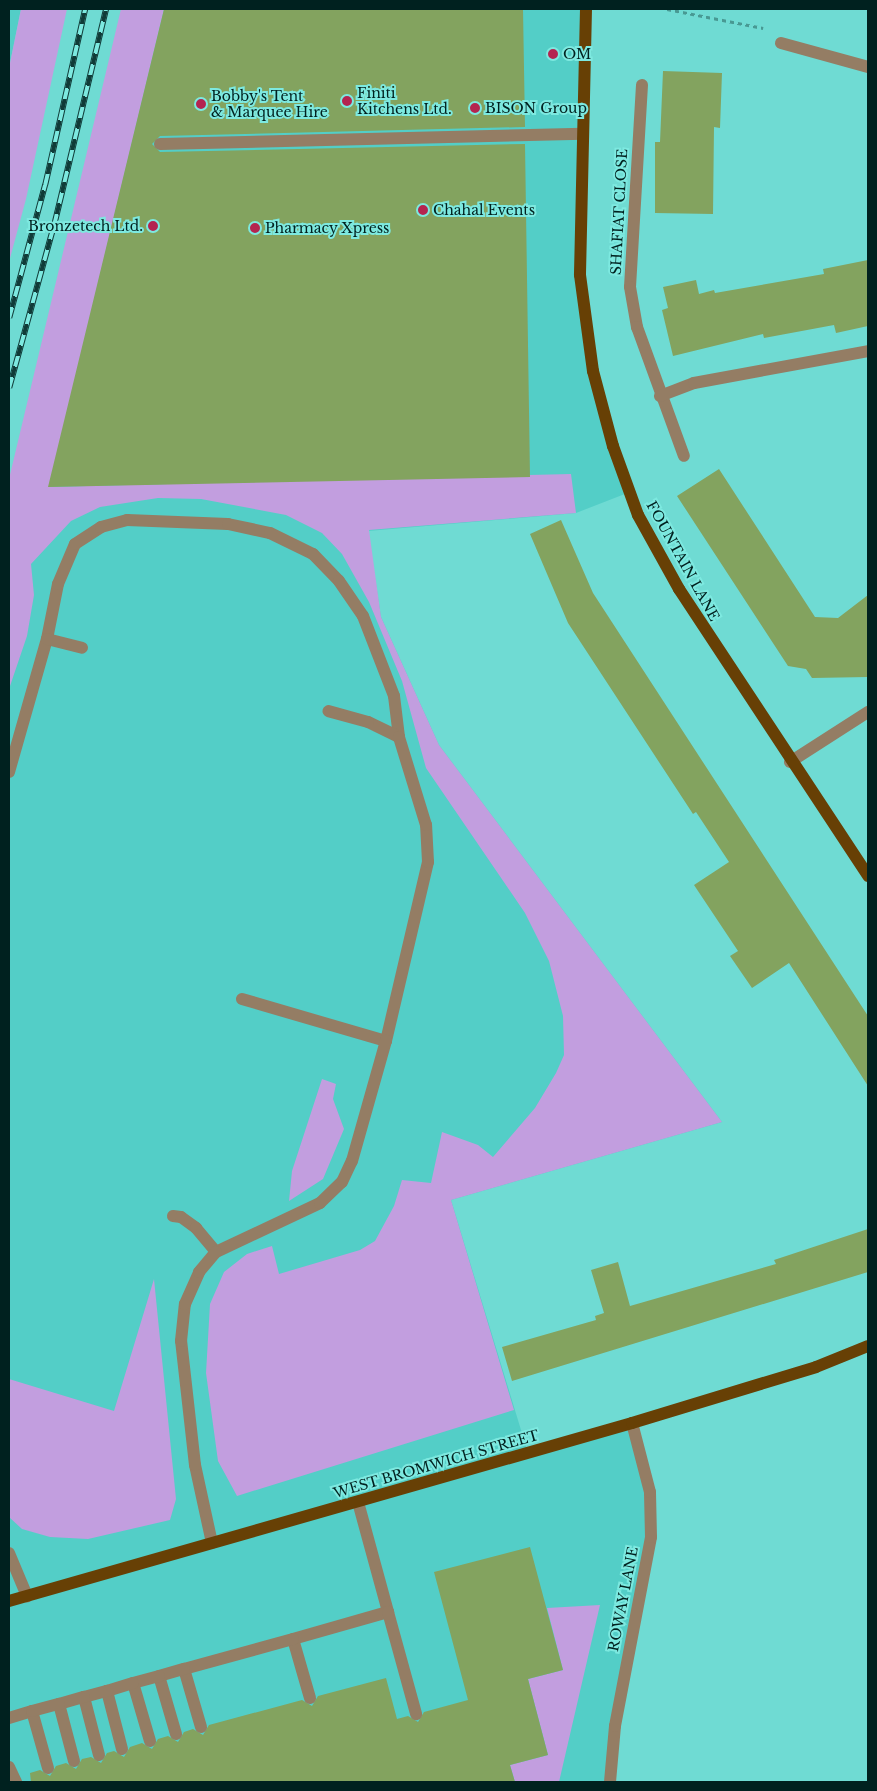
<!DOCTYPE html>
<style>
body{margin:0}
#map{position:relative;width:877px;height:1791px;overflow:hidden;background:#6fdbd3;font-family:"Libre Baskerville",serif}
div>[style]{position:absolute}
.built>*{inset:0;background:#53cec7}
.green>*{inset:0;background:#c29edf}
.building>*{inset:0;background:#83a35f}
.path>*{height:3px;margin-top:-1.5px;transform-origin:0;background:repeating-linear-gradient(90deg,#489993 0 4px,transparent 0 8px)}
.minor>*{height:12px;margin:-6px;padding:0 6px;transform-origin:6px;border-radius:6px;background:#947d64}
.major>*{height:12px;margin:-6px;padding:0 6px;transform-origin:6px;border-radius:6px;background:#674005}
.rail>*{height:5.5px;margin-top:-2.75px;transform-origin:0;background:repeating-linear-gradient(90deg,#7de9e0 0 11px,#103b38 0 22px);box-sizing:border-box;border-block:1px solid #103b38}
.dots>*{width:14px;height:14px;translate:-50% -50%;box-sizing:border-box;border:2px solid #7de9e0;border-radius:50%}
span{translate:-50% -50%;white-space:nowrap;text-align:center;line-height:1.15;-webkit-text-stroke:4px #7de9e0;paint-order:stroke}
.poi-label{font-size:14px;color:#00211f}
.left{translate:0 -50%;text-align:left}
.right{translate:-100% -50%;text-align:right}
.street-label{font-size:14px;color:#00211f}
.frame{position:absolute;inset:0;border:10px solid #00211f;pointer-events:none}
</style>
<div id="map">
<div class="built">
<i style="clip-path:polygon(9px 9px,21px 9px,9px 68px)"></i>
<i style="clip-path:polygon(164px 9px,586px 9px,586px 332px,630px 492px,576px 513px,368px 531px,381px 617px,439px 745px,722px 1122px,451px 1200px,528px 1453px,632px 1423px,650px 1492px,651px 1537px,610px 1782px,9px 1782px,9px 611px,48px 487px)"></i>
</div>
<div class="green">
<i style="clip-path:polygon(21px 9px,67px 9px,26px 199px,9px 262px,9px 68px)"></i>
<i style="clip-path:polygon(121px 9px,164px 9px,49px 487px,571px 474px,576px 513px,369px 530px,381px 617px,439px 745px,722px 1122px,451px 1200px,514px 1410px,237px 1496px,218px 1461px,206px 1373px,210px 1304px,224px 1272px,247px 1254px,272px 1246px,279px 1274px,360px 1250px,375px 1241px,394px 1206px,402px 1180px,431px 1183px,442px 1132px,478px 1145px,493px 1157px,535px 1108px,556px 1073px,564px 1055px,563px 1016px,549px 961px,525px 913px,426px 768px,402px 681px,369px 602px,342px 554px,322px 533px,286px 515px,201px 499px,158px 498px,100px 507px,71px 521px,31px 564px,34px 595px,27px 636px,9px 689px,9px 479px)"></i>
<i style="clip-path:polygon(322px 1079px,336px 1084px,333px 1099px,344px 1129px,323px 1179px,289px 1201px,292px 1171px)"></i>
<i style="clip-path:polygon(154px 1279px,176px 1499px,170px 1520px,88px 1539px,50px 1537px,22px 1529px,9px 1517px,9px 1379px,114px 1411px)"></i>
<i style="clip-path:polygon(600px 1605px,559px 1782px,515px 1782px,510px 1765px,548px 1755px,528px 1679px,563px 1670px,547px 1608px)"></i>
</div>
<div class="building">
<i style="clip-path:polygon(164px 9px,523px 9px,525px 127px,160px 136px,152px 144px,160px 152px,525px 144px,530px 477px,48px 487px)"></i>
<i style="clip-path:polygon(663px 71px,722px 73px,720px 128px,714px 127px,713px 214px,655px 213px,655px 142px,660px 142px)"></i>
<i style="clip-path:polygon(868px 260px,868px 326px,836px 333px,834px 325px,764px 338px,763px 334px,673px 356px,662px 310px,668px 308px,663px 287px,696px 280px,699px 294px,714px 290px,715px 293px,824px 274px,823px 269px)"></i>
<i style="clip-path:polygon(719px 469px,815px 617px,838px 618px,868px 595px,868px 677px,812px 678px,806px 669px,788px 666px,677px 496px)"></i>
<i style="clip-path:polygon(561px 520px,593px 593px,868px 1016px,868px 1086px,789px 963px,752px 988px,730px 956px,738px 951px,694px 885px,729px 862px,696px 812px,693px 814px,568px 623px,530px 534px)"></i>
<i style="clip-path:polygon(868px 1229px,868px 1272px,512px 1381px,502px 1347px,596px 1320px,595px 1316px,604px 1313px,591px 1270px,618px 1262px,630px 1306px,776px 1264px,774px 1260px)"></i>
<i style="clip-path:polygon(530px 1547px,563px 1670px,528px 1679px,548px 1755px,510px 1765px,515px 1782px,31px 1782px,30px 1773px,40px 1770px,50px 1776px,56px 1766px,66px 1763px,76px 1769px,82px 1759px,91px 1757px,101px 1763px,107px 1753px,114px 1751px,124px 1757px,130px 1747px,142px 1743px,152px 1749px,158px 1739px,168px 1736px,178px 1742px,184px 1732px,193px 1729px,203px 1735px,209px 1725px,302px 1700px,312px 1706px,318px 1696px,386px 1678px,397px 1719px,408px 1716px,418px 1722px,424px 1712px,468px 1700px,434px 1572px)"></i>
</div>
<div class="path">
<i style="left:667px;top:9px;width:98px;rotate:11.2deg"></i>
</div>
<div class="minor">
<i style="left:781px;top:43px;width:90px;rotate:15.4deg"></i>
<i style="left:642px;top:85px;width:202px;rotate:93.4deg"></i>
<i style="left:630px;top:287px;width:41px;rotate:80.1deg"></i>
<i style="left:637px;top:327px;width:137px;rotate:70deg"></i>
<i style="left:160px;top:144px;width:423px;rotate:-1.4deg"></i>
<i style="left:660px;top:396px;width:36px;rotate:-21deg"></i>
<i style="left:694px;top:383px;width:177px;rotate:-10.4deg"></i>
<i style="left:47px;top:639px;width:56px;rotate:-78.7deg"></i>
<i style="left:58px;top:584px;width:43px;rotate:-67deg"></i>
<i style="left:75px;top:544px;width:31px;rotate:-33deg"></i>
<i style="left:101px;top:527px;width:27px;rotate:-15deg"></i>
<i style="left:127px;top:520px;width:101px;rotate:2.3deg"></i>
<i style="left:228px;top:524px;width:43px;rotate:12.1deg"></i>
<i style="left:270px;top:533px;width:48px;rotate:26deg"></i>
<i style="left:313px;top:554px;width:37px;rotate:46deg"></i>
<i style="left:339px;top:581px;width:42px;rotate:55.6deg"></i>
<i style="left:363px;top:616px;width:86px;rotate:68.8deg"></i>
<i style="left:394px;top:696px;width:41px;rotate:83deg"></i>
<i style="left:399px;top:737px;width:34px;rotate:-154deg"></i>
<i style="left:368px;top:722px;width:41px;rotate:-164.6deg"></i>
<i style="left:790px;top:762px;width:93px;rotate:-32.7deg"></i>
<i style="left:9px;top:772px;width:138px;rotate:-74.1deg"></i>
<i style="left:47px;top:639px;width:36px;rotate:14deg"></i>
<i style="left:242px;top:999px;width:150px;rotate:16.3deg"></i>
<i style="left:386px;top:1041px;width:184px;rotate:-76.8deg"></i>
<i style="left:428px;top:862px;width:37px;rotate:-93deg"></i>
<i style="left:426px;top:825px;width:92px;rotate:-107.1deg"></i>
<i style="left:173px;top:1216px;width:8px;rotate:7deg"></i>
<i style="left:181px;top:1217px;width:19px;rotate:36deg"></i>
<i style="left:196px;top:1228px;width:31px;rotate:50deg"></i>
<i style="left:216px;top:1252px;width:115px;rotate:-25.2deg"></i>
<i style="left:320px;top:1203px;width:30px;rotate:-44deg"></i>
<i style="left:342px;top:1182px;width:23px;rotate:-65deg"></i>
<i style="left:352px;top:1161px;width:125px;rotate:-74.2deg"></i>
<i style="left:358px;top:1502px;width:114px;rotate:74.7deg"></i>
<i style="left:212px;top:1543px;width:80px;rotate:-102.3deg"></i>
<i style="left:195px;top:1465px;width:125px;rotate:-96.4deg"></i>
<i style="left:181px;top:1341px;width:37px;rotate:-84deg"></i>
<i style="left:185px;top:1304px;width:35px;rotate:-66deg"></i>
<i style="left:199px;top:1272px;width:26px;rotate:-50deg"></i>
<i style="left:9px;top:1553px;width:47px;rotate:67.3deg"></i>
<i style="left:310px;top:1698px;width:61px;rotate:-106.1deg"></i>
<i style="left:293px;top:1639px;width:99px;rotate:-15.9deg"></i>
<i style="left:388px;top:1612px;width:106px;rotate:74.6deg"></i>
<i style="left:9px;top:1718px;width:24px;rotate:-17deg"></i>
<i style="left:201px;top:1727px;width:60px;rotate:-106.3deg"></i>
<i style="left:184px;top:1669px;width:113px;rotate:-15.4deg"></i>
<i style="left:176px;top:1734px;width:60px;rotate:-106.3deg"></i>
<i style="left:159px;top:1676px;width:26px;rotate:-16deg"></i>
<i style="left:150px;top:1741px;width:60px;rotate:-106.3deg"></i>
<i style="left:133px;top:1683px;width:27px;rotate:-15deg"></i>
<i style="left:122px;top:1749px;width:60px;rotate:-104.5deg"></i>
<i style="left:107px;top:1691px;width:27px;rotate:-17deg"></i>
<i style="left:99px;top:1755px;width:60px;rotate:-104.5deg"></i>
<i style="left:84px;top:1697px;width:24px;rotate:-15deg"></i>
<i style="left:74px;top:1761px;width:59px;rotate:-104.7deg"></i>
<i style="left:59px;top:1704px;width:26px;rotate:-16deg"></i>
<i style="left:9px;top:1767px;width:17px;rotate:65deg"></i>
<i style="left:48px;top:1768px;width:59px;rotate:-105.7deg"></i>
<i style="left:32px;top:1711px;width:28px;rotate:-15deg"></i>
<i style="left:610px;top:1782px;width:56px;rotate:-84.9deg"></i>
<i style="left:615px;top:1726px;width:192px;rotate:-79.2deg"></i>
<i style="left:651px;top:1537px;width:45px;rotate:-91.3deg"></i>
<i style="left:650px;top:1492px;width:71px;rotate:-104.6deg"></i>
</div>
<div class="major">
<i style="left:586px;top:9px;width:266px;rotate:91.3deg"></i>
<i style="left:580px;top:275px;width:97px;rotate:82.3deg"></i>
<i style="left:593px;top:371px;width:78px;rotate:75.1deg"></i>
<i style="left:613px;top:446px;width:73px;rotate:70.1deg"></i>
<i style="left:638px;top:515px;width:85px;rotate:61deg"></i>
<i style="left:679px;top:589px;width:344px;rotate:56.6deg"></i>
<i style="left:9px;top:1601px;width:648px;rotate:-15.95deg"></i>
<i style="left:632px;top:1423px;width:192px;rotate:-16.9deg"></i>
<i style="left:816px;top:1367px;width:56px;rotate:-22deg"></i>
</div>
<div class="rail">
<i style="left:9px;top:318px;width:138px;rotate:-74.9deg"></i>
<i style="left:45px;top:185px;width:180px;rotate:-77.2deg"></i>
<i style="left:9px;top:388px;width:169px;rotate:-74.6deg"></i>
<i style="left:54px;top:225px;width:222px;rotate:-76.5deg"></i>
</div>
<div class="dots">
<i style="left:553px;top:54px;background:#b42450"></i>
<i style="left:347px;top:101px;background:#b42450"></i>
<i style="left:201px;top:104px;background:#b42450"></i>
<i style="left:475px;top:108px;background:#b42450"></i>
<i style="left:423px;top:210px;background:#b42450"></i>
<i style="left:153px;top:226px;background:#b42450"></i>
<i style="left:255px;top:228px;background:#b42450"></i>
</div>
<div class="poi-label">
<span class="left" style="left:563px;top:54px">OM</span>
<span class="left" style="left:357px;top:101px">Finiti<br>Kitchens Ltd.</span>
<span class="left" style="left:211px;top:104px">Bobby's Tent<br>&amp; Marquee Hire</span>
<span class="left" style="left:485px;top:108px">BISON Group</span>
<span class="left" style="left:433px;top:210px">Chahal Events</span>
<span class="right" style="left:143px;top:226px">Bronzetech Ltd.</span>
<span class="left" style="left:265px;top:228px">Pharmacy Xpress</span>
</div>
<div class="street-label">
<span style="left:619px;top:212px;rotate:-87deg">SHAFIAT CLOSE</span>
<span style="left:683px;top:561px;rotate:61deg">FOUNTAIN LANE</span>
<span style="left:436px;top:1464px;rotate:-16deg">WEST BROMWICH STREET</span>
<span style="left:623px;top:1599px;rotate:-79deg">ROWAY LANE</span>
</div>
<div class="frame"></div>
</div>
